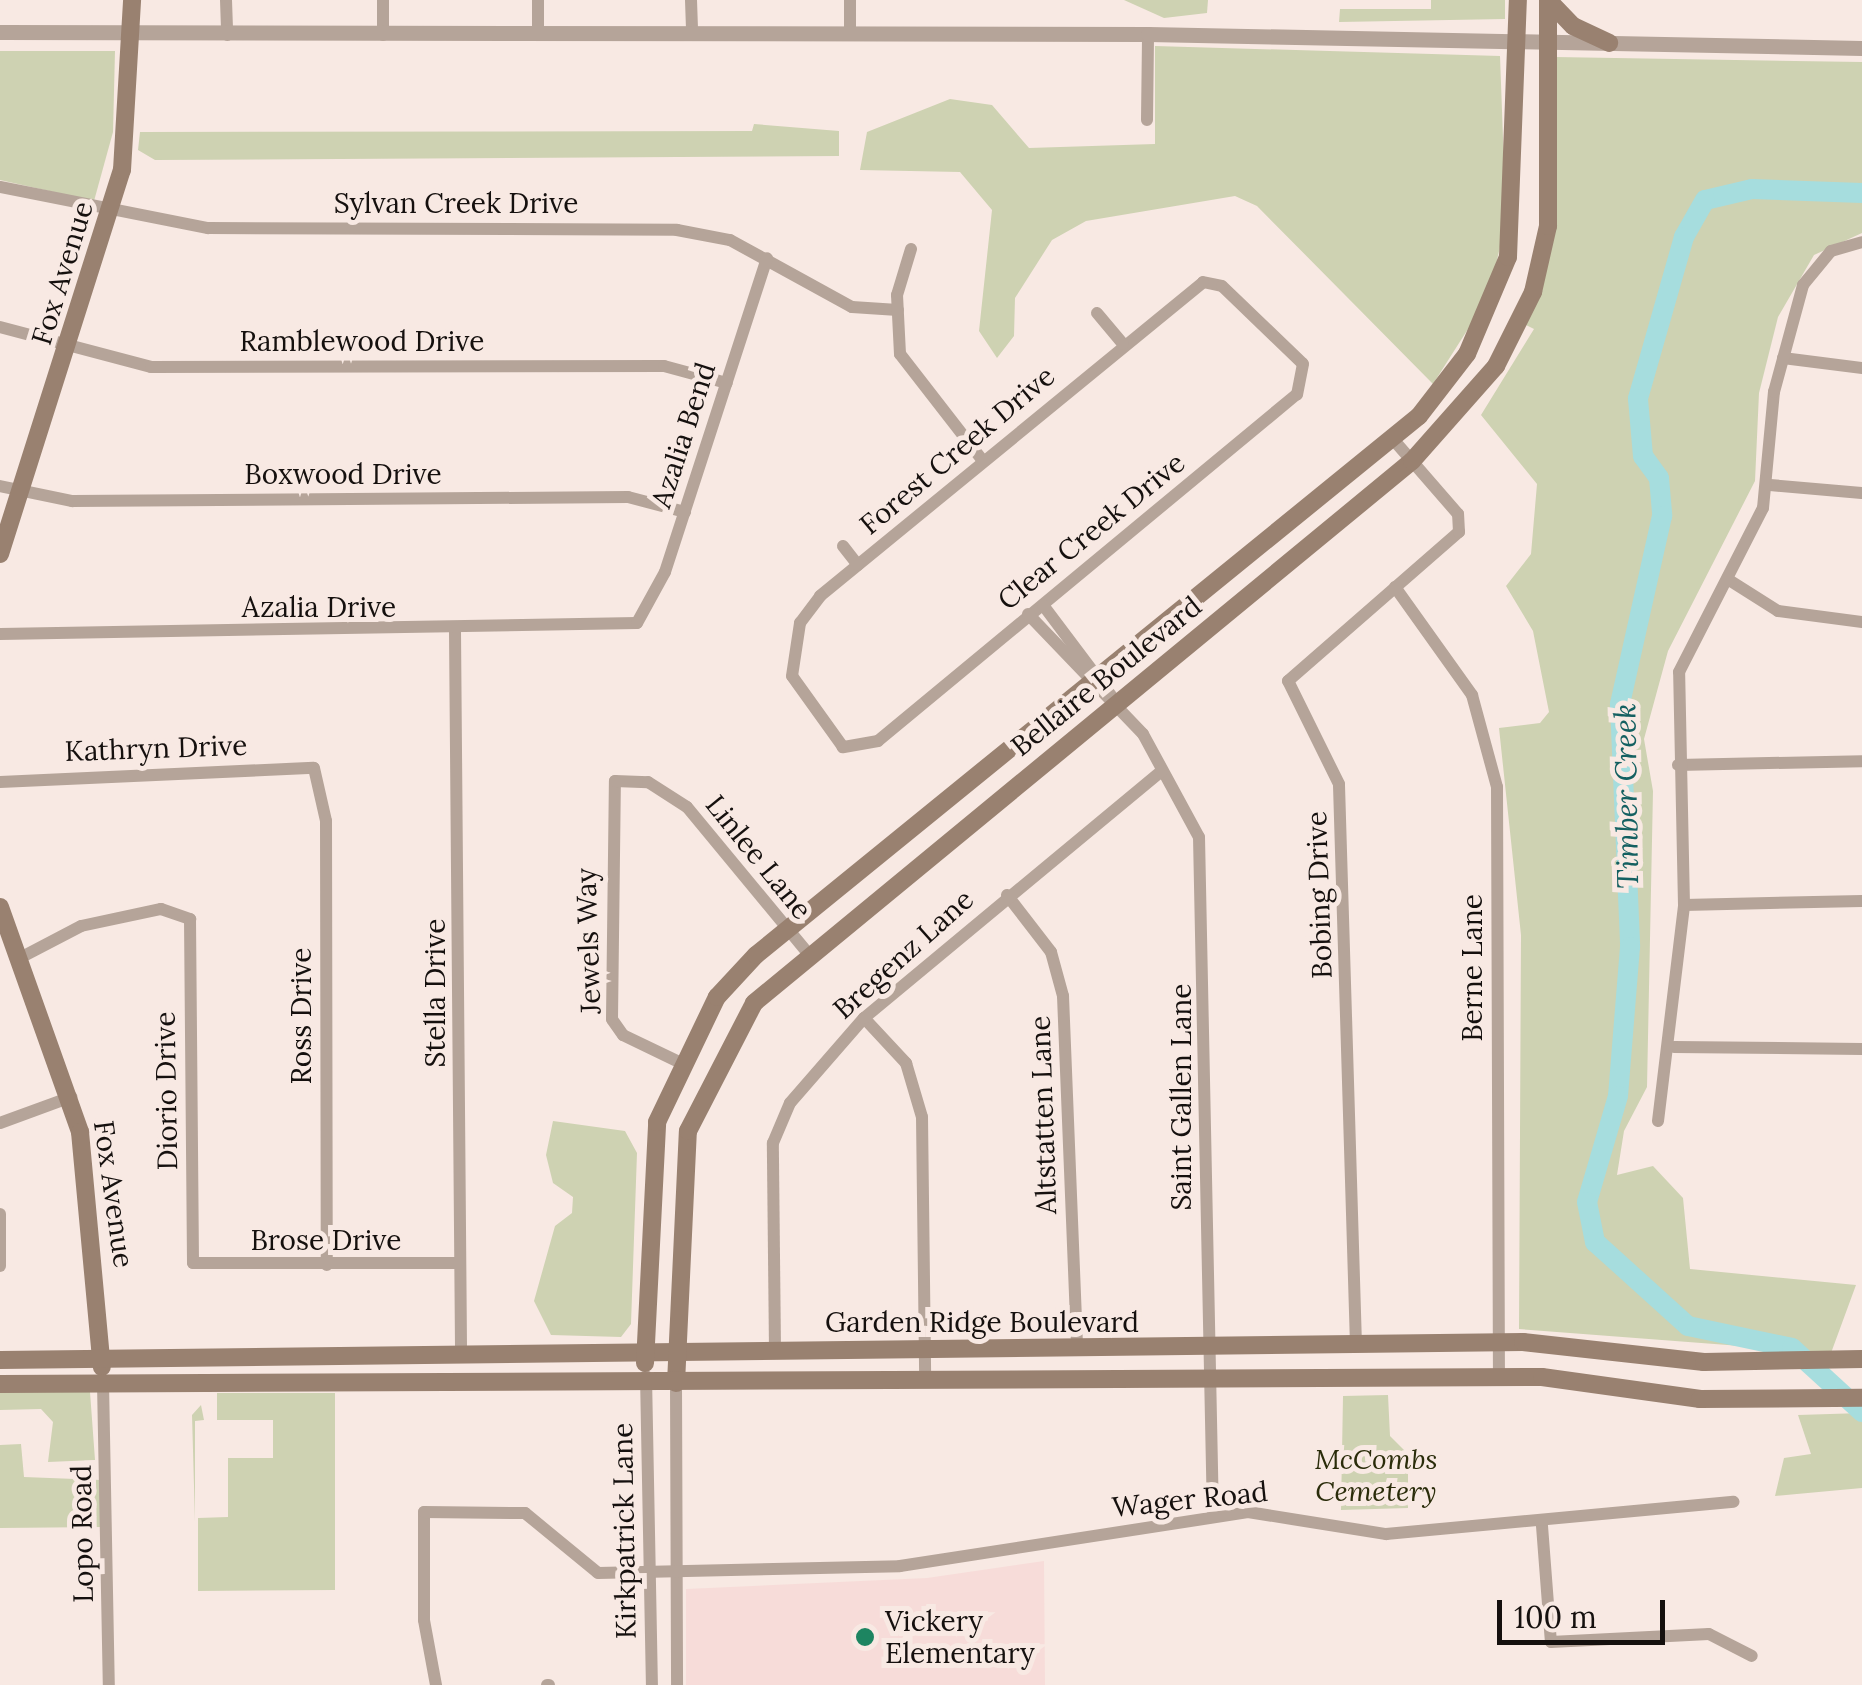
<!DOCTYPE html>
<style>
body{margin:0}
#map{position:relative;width:1862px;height:1685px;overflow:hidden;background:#f8e9e3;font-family:Lora,serif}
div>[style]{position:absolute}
.education>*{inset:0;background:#f7dcd9}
.green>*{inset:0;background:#ced2b2}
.river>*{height:20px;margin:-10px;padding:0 10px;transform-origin:10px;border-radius:10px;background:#a6ddde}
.minor>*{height:12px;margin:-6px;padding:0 6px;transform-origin:6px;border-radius:6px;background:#b5a499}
.tertiary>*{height:15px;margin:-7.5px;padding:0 7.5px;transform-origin:7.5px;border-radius:7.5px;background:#b5a499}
.secondary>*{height:18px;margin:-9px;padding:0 9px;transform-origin:9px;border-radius:9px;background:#998170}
.dots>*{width:28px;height:28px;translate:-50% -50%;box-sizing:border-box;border:5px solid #f8e9e3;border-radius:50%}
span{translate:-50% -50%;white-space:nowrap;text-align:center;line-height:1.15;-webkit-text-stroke:10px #f8e9e3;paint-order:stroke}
.street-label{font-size:28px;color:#15100e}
.park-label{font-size:28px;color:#2a2c0a;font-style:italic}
.poi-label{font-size:28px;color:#15100e}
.left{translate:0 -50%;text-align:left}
.water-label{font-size:30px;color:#146061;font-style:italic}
.scale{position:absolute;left:1497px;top:1600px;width:168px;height:45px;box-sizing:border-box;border:5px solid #15100e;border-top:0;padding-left:12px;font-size:30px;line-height:35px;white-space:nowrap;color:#15100e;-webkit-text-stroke:8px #f8e9e3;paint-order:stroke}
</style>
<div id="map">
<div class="education">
<i style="clip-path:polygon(1044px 1561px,1045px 1685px,686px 1685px,686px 1589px,927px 1578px)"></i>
</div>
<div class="green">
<i style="clip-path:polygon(1124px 0,1208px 0,1207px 13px,1164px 18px)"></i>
<i style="clip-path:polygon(1431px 0,1505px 0,1505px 19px,1339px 22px,1340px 9px,1431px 9px)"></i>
<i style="clip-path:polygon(1155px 46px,1500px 56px,1506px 220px,1489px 296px,1433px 384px,1257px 206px,1235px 196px,1086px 221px,1052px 240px,1015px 298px,1014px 336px,997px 358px,979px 331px,992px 210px,960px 172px,860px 170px,867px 132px,950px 99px,992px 105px,1029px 148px,1155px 144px)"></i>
<i style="clip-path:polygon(0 51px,115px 51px,113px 132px,94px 201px,0 180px)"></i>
<i style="clip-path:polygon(1555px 57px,1862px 62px,1862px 233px,1814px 255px,1778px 317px,1759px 393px,1755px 481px,1668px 651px,1644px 739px,1653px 791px,1647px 1087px,1624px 1131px,1617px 1175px,1653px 1166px,1683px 1198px,1690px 1269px,1856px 1285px,1831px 1353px,1519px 1329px,1521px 935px,1499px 728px,1540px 723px,1549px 712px,1533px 631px,1506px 586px,1531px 554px,1537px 484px,1481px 415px,1534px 329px,1526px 325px,1536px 301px)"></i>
<i style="clip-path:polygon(754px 124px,839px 131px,839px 156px,155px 160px,138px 150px,140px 132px,752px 131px)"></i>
<i style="clip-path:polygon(553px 1121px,625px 1131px,637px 1153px,631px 1324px,621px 1337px,551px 1335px,534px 1301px,555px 1226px,572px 1213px,573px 1197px,553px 1183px,546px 1155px)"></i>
<i style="clip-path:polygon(0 1391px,90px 1392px,95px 1460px,48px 1462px,53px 1422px,41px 1409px,0 1410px)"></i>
<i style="clip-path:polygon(217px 1393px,335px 1393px,335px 1590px,198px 1591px,198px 1518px,228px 1517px,228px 1458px,273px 1458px,273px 1420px,217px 1420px)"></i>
<i style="clip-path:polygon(1388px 1395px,1390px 1436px,1408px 1454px,1408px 1508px,1341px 1510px,1343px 1396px)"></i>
<i style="clip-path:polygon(201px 1405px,204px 1420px,195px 1421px,195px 1522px,192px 1415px)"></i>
<i style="clip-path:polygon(1862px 1413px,1862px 1488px,1775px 1496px,1784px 1458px,1811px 1454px,1798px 1415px)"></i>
<i style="clip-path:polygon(21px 1444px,24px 1477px,101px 1480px,102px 1527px,0 1528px,0 1445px)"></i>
</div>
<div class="river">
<i style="left:1862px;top:193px;width:110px;rotate:-177.9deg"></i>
<i style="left:1752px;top:189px;width:48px;rotate:166.8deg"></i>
<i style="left:1705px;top:200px;width:43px;rotate:119.6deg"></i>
<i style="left:1684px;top:237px;width:168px;rotate:105.9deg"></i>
<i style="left:1638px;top:399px;width:57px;rotate:85deg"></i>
<i style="left:1643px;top:456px;width:27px;rotate:54deg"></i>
<i style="left:1659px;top:478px;width:38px;rotate:85deg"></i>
<i style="left:1662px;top:516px;width:193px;rotate:102.6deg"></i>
<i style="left:1620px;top:704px;width:243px;rotate:87.6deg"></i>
<i style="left:1630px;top:947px;width:149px;rotate:94.6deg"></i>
<i style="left:1618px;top:1096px;width:110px;rotate:106.3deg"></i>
<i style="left:1587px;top:1202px;width:41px;rotate:78.7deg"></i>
<i style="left:1595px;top:1242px;width:125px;rotate:42.1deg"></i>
<i style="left:1688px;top:1326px;width:106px;rotate:11.9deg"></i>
<i style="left:1792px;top:1348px;width:95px;rotate:42.4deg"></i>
</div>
<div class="minor">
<i style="left:226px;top:0;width:35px;rotate:88deg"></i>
<i style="left:383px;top:0;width:35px;rotate:90deg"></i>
<i style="left:538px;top:0;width:34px;rotate:90deg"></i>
<i style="left:691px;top:0;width:33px;rotate:88deg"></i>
<i style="left:850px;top:0;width:33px;rotate:90deg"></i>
<i style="left:1147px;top:120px;width:86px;rotate:-89.3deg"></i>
<i style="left:0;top:187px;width:212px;rotate:11.2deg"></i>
<i style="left:208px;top:228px;width:469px;rotate:0.2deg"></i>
<i style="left:677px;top:230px;width:54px;rotate:10.7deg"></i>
<i style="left:730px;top:240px;width:139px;rotate:28.8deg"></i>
<i style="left:852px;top:307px;width:46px;rotate:3.7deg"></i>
<i style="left:911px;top:249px;width:48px;rotate:106.9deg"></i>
<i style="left:897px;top:295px;width:59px;rotate:87.1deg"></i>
<i style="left:900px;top:354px;width:135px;rotate:52.2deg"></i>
<i style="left:1203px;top:282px;width:19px;rotate:12deg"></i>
<i style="left:1222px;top:286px;width:112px;rotate:43.9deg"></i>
<i style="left:1303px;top:364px;width:31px;rotate:101deg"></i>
<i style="left:1297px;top:394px;width:544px;rotate:140.37deg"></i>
<i style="left:878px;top:741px;width:36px;rotate:170deg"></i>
<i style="left:843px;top:747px;width:87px;rotate:-125.7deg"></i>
<i style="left:792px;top:676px;width:54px;rotate:-81.4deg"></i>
<i style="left:800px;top:623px;width:34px;rotate:-53deg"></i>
<i style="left:820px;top:596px;width:495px;rotate:-39.3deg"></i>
<i style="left:1097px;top:313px;width:40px;rotate:50deg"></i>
<i style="left:0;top:327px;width:156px;rotate:14.8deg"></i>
<i style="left:151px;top:367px;width:513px;rotate:-0.11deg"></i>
<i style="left:664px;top:366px;width:65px;rotate:15.1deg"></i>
<i style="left:1783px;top:358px;width:80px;rotate:7.2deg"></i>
<i style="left:1770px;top:485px;width:92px;rotate:5deg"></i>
<i style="left:0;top:486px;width:74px;rotate:11.8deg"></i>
<i style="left:72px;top:501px;width:556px;rotate:-0.41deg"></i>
<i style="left:628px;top:497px;width:59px;rotate:14.7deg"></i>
<i style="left:843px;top:546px;width:24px;rotate:52deg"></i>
<i style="left:1729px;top:580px;width:58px;rotate:32.3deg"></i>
<i style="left:1778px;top:611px;width:85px;rotate:7.5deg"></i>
<i style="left:1395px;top:587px;width:133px;rotate:54.5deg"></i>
<i style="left:1472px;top:695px;width:95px;rotate:74.8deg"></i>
<i style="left:1497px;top:787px;width:590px;rotate:89.81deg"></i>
<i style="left:1043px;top:605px;width:120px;rotate:53.1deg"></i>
<i style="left:1028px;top:614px;width:166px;rotate:46.2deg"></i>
<i style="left:1143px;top:734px;width:117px;rotate:61.5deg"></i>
<i style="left:1199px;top:837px;width:679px;rotate:88.82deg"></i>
<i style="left:455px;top:631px;width:723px;rotate:89.52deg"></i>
<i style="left:0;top:634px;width:637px;rotate:-0.99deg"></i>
<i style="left:637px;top:623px;width:58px;rotate:-61.2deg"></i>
<i style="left:665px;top:572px;width:330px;rotate:-72deg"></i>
<i style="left:1678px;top:765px;width:184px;rotate:-1.2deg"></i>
<i style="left:0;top:782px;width:314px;rotate:-2.6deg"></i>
<i style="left:314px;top:768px;width:54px;rotate:77.2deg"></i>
<i style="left:326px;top:821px;width:444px;rotate:89.9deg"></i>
<i style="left:1007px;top:895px;width:72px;rotate:52.3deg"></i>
<i style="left:1051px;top:952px;width:46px;rotate:74.7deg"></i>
<i style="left:1063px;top:996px;width:353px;rotate:87.7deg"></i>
<i style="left:1684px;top:905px;width:178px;rotate:-1.3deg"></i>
<i style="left:18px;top:959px;width:71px;rotate:-27.6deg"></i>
<i style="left:81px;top:926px;width:82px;rotate:-12deg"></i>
<i style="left:161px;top:909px;width:31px;rotate:19deg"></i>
<i style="left:190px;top:919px;width:344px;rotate:89.5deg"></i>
<i style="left:193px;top:1263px;width:266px"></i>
<i style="left:864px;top:1018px;width:62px;rotate:47deg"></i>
<i style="left:906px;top:1063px;width:56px;rotate:73.5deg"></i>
<i style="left:922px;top:1117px;width:264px;rotate:89.3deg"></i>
<i style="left:1674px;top:1047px;width:188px;rotate:0.6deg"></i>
<i style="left:679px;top:1062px;width:62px;rotate:-154.3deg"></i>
<i style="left:623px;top:1035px;width:19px;rotate:-125deg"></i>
<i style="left:612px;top:1019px;width:238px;rotate:-89.3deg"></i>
<i style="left:615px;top:781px;width:33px;rotate:2deg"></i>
<i style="left:648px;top:782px;width:46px;rotate:32.7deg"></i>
<i style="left:687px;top:807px;width:188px;rotate:50.4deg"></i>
<i style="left:1658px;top:1121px;width:218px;rotate:-83.1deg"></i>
<i style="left:1684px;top:905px;width:233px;rotate:-91.2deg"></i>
<i style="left:1679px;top:672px;width:184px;rotate:-62.9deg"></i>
<i style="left:1763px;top:508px;width:117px;rotate:-84.6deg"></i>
<i style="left:1774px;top:392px;width:111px;rotate:-74.8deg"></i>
<i style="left:1803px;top:285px;width:44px;rotate:-50.5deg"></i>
<i style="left:1831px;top:251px;width:32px;rotate:-16deg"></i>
<i style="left:0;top:1123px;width:76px;rotate:-20.1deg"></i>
<i style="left:0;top:1214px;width:52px;rotate:90deg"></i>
<i style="left:1356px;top:1345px;width:561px;rotate:-91.74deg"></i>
<i style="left:1339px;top:784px;width:115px;rotate:-116.3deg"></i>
<i style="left:1288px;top:681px;width:227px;rotate:-41.1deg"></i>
<i style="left:1459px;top:532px;width:18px;rotate:-93deg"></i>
<i style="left:1458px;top:514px;width:101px;rotate:-131deg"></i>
<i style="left:775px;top:1351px;width:208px;rotate:-90.6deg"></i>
<i style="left:773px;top:1143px;width:43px;rotate:-67deg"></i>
<i style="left:790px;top:1103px;width:113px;rotate:-49deg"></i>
<i style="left:864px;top:1018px;width:387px;rotate:-39.7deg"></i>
<i style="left:646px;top:1376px;width:309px;rotate:88.9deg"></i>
<i style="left:103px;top:1383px;width:302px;rotate:88.9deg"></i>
<i style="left:676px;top:1383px;width:302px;rotate:89.8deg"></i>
<i style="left:1542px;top:1526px;width:116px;rotate:85.6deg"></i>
<i style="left:1551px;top:1642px;width:158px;rotate:-2.9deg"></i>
<i style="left:1709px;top:1634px;width:48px;rotate:27.1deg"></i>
<i style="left:436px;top:1685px;width:66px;rotate:-100.5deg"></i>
<i style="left:424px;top:1620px;width:108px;rotate:-90deg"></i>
<i style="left:424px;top:1512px;width:101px;rotate:0.6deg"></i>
<i style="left:525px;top:1513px;width:94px;rotate:39.4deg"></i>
<i style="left:598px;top:1573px;width:302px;rotate:-1.3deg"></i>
<i style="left:900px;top:1566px;width:352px;rotate:-8.8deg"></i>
<i style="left:1248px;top:1512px;width:140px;rotate:9.1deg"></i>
<i style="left:1386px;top:1534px;width:349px;rotate:-5.3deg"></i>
<i style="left:547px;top:1685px;width:2px"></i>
</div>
<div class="tertiary">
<i style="left:0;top:32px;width:1148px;rotate:0.1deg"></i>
<i style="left:1148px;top:34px;width:714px;rotate:1.12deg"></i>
</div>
<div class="secondary">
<i style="left:1548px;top:0;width:36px;rotate:46deg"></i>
<i style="left:1573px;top:26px;width:40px;rotate:25deg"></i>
<i style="left:0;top:554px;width:403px;rotate:-72.4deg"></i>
<i style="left:122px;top:170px;width:170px;rotate:-86.6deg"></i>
<i style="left:0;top:907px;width:239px;rotate:70.4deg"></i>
<i style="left:80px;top:1132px;width:236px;rotate:84.7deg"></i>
<i style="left:0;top:1360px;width:1523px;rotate:-0.68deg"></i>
<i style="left:1523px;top:1342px;width:182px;rotate:6.3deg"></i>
<i style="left:1704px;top:1362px;width:158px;rotate:-1.1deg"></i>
<i style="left:645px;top:1363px;width:241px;rotate:-87.1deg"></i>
<i style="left:657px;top:1122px;width:139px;rotate:-64.4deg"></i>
<i style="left:717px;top:997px;width:57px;rotate:-47.1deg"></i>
<i style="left:756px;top:955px;width:854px;rotate:-39.11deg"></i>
<i style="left:1419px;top:416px;width:78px;rotate:-52.3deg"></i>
<i style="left:1467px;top:354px;width:105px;rotate:-67.1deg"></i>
<i style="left:1508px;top:257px;width:257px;rotate:-87.8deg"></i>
<i style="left:676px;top:1383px;width:252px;rotate:-87.3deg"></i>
<i style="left:688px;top:1131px;width:144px;rotate:-62.7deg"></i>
<i style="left:754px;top:1003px;width:852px;rotate:-39.48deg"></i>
<i style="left:1412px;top:461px;width:127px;rotate:-48.5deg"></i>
<i style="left:1496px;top:366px;width:83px;rotate:-63.4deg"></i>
<i style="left:1533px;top:292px;width:68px;rotate:-77.2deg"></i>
<i style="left:1548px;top:226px;width:226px;rotate:-90deg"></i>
<i style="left:0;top:1384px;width:1542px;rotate:-0.26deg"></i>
<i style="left:1542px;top:1377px;width:160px;rotate:7.9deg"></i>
<i style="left:1700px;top:1399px;width:162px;rotate:-0.4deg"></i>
</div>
<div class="dots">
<i style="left:865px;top:1637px;background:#1d8561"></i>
</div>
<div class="street-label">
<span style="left:456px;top:203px">Sylvan Creek Drive</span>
<span style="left:62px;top:273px;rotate:-73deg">Fox Avenue</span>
<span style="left:362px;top:341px">Ramblewood Drive</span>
<span style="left:683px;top:435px;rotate:-72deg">Azalia Bend</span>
<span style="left:957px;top:450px;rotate:-40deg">Forest Creek Drive</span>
<span style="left:343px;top:474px">Boxwood Drive</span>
<span style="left:1091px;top:531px;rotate:-39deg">Clear Creek Drive</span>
<span style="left:319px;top:607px">Azalia Drive</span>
<span style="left:1106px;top:676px;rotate:-39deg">Bellaire Boulevard</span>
<span style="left:156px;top:748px;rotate:-2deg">Kathryn Drive</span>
<span style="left:759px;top:857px;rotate:51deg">Linlee Lane</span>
<span style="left:1319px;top:895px;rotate:-92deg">Bobing Drive</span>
<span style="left:588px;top:941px;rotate:-92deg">Jewels Way</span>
<span style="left:903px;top:954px;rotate:-42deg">Bregenz Lane</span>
<span style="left:1472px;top:968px;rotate:-90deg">Berne Lane</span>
<span style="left:435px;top:993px;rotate:-90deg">Stella Drive</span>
<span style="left:301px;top:1016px;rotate:-90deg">Ross Drive</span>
<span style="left:166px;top:1091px;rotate:-91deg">Diorio Drive</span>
<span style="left:1181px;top:1097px;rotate:-90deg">Saint Gallen Lane</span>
<span style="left:1043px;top:1115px;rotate:-92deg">Altstatten Lane</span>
<span style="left:114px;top:1194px;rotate:82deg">Fox Avenue</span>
<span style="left:326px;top:1240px">Brose Drive</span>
<span style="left:982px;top:1322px">Garden Ridge Boulevard</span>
<span style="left:1190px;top:1499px;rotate:-6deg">Wager Road</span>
<span style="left:624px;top:1531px;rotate:-91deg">Kirkpatrick Lane</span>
<span style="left:82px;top:1534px;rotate:-91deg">Lopo Road</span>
</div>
<div class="park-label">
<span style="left:1376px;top:1475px">McCombs<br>Cemetery</span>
</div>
<div class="poi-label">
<span class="left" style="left:885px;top:1637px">Vickery<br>Elementary</span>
</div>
<div class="water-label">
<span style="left:1626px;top:796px;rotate:-91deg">Timber Creek</span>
</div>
<div class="scale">100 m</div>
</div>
